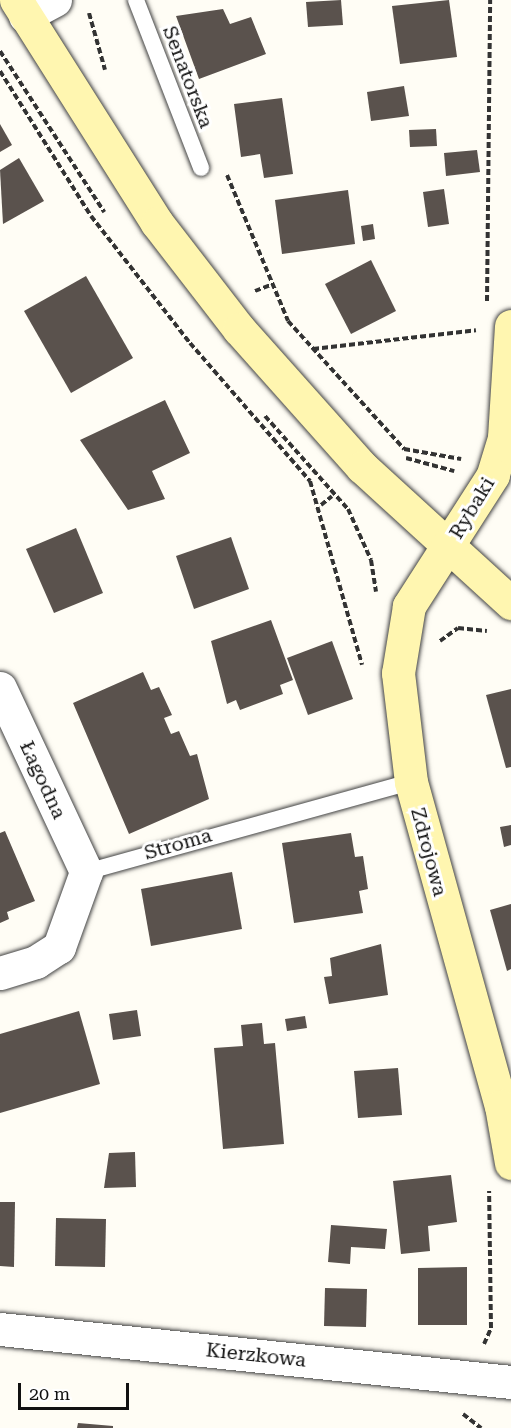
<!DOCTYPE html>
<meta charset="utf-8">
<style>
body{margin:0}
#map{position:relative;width:511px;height:1428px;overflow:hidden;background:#fffdf5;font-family:"Roboto Serif",serif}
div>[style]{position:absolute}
.building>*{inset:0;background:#5a524d}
.path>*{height:4px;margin-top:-2px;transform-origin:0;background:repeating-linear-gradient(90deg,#333 0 6px,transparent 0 9px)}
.roads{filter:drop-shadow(0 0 2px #444) drop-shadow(0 0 2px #444)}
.lane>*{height:16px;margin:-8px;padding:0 8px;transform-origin:8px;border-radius:8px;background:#fff}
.street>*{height:33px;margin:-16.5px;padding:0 16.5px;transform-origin:16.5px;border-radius:16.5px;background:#fff}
.secondary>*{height:33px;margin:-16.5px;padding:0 16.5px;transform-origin:16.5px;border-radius:16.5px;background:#fff6b0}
span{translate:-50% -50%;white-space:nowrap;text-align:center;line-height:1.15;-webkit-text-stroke:6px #fff;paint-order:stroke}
.street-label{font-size:20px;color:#111}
.scale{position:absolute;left:18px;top:1383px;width:111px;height:27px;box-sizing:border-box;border:3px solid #111;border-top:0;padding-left:8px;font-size:18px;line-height:21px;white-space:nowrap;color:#111;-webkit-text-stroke:4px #fff;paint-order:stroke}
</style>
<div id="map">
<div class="building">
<i style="clip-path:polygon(341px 0,343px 25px,308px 27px,306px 2px)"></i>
<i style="clip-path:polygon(449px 0,457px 57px,400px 64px,392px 6px)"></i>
<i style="clip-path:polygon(223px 9px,230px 24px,251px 17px,266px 54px,199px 79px,176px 16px)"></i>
<i style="clip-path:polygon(404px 86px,409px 116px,371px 121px,367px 92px)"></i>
<i style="clip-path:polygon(282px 98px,293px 174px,264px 178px,260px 154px,241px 157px,234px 104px)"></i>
<i style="clip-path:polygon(0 124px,12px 145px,0 152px)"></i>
<i style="clip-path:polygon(436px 129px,437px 146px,410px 147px,409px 130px)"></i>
<i style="clip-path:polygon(477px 150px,480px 172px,446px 176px,444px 153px)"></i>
<i style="clip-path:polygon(19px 158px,44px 201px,3px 224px,0 170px)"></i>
<i style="clip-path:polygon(444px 189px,449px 224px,428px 227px,423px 192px)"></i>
<i style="clip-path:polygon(348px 190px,355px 244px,282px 254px,275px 200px)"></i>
<i style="clip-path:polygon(373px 224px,375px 239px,363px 241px,361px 226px)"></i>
<i style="clip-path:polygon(371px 260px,396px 311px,351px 334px,325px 284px)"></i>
<i style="clip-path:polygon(86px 276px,133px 358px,71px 393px,24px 311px)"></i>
<i style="clip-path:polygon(165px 400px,190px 453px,152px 471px,165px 499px,128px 510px,80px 440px)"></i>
<i style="clip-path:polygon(76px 528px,103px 593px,54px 613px,26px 549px)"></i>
<i style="clip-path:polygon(231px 537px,249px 589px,194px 609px,176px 556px)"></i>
<i style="clip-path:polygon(271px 620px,293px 680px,280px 685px,283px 694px,240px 710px,236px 700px,227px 704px,211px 641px)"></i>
<i style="clip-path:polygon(332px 641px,353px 699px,308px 715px,287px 658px)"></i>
<i style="clip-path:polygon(143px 672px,151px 690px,159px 687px,172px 715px,164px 718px,171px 734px,179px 731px,190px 756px,197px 754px,209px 799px,129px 834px,73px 703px)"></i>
<i style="clip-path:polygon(511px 689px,511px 767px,506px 768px,486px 695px)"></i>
<i style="clip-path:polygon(511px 825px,511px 845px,504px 847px,500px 827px)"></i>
<i style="clip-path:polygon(5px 831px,35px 901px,7px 912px,9px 919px,0 923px,0 833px)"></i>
<i style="clip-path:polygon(351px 833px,355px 857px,363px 856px,368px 889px,359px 891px,363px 913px,294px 923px,282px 843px)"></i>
<i style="clip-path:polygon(232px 872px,242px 929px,151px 946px,141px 889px)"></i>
<i style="clip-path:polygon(511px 904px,511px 969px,507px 971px,490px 910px)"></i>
<i style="clip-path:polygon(381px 944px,388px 995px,329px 1004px,324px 977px,332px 976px,330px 958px)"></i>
<i style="clip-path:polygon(137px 1010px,141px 1036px,113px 1040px,109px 1014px)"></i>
<i style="clip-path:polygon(79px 1011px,100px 1084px,0 1113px,0 1034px)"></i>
<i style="clip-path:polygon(305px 1016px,307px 1028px,287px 1031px,285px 1019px)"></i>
<i style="clip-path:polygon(262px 1023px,264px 1044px,275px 1043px,284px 1144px,223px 1149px,214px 1048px,243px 1046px,241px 1025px)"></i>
<i style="clip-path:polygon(398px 1068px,402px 1115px,358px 1118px,354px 1071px)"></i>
<i style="clip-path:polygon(135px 1152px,136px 1187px,104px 1188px,109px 1153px)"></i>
<i style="clip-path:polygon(451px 1175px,457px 1222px,428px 1226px,430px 1251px,401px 1254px,393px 1181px)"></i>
<i style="clip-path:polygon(0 1202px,15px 1202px,14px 1267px,0 1266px)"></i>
<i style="clip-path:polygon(56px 1218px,106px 1219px,105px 1267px,55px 1266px)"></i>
<i style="clip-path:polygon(331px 1225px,387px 1229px,385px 1249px,351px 1247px,350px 1264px,328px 1262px)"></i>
<i style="clip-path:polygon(467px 1267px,467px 1325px,418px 1325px,418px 1268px)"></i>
<i style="clip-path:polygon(325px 1288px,367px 1289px,366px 1327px,324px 1326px)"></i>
<i style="clip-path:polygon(78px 1423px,113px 1426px,113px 1428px,77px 1428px)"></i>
</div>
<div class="path">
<i style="left:89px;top:13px;width:59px;rotate:74.3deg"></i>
<i style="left:0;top:51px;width:192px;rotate:57.1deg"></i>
<i style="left:0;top:71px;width:171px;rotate:57.9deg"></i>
<i style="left:91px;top:216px;width:161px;rotate:52.1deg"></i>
<i style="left:190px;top:343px;width:183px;rotate:49deg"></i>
<i style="left:310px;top:481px;width:191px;rotate:74.2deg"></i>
<i style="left:227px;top:175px;width:158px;rotate:67.3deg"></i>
<i style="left:288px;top:321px;width:173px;rotate:47.8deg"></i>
<i style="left:404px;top:449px;width:58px;rotate:10deg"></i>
<i style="left:255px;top:291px;width:17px;rotate:-21deg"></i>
<i style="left:487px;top:301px;width:301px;rotate:-89.4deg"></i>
<i style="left:313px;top:349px;width:164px;rotate:-6.6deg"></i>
<i style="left:265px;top:416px;width:125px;rotate:48.3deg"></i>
<i style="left:406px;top:458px;width:50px;rotate:15.2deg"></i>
<i style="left:321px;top:505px;width:14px;rotate:-39deg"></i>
<i style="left:348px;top:509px;width:56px;rotate:65.7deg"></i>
<i style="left:371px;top:560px;width:32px;rotate:81deg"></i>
<i style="left:440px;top:641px;width:22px;rotate:-36deg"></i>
<i style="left:458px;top:628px;width:29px;rotate:6deg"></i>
<i style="left:484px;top:1344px;width:17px;rotate:-66deg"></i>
<i style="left:491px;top:1328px;width:137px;rotate:-90.8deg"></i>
<i style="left:463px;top:1414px;width:23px;rotate:38deg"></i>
</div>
<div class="roads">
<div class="lane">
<i style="left:136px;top:0;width:180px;rotate:68.8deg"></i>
<i style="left:86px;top:872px;width:337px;rotate:-15.5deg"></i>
</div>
<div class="street">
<i style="left:25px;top:16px;width:34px;rotate:-28deg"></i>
<i style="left:0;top:688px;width:203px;rotate:64.9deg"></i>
<i style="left:86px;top:872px;width:80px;rotate:109.8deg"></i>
<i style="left:59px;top:947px;width:27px;rotate:147deg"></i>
<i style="left:36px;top:962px;width:38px;rotate:163deg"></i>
<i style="left:0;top:1329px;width:514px;rotate:5.92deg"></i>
</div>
<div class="secondary">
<i style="left:16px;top:0;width:264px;rotate:57.7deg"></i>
<i style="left:157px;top:223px;width:134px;rotate:52.3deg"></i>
<i style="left:239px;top:329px;width:185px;rotate:48.3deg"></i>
<i style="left:362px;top:467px;width:202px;rotate:42.4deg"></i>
<i style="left:511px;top:326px;width:112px;rotate:93.6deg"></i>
<i style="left:504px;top:438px;width:39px;rotate:107deg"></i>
<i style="left:493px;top:475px;width:156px;rotate:122.7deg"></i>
<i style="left:409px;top:606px;width:68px;rotate:99.3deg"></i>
<i style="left:398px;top:673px;width:110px;rotate:83.2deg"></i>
<i style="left:411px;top:782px;width:336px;rotate:74.5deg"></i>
<i style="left:501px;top:1106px;width:58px;rotate:80deg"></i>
</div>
</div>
<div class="street-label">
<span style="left:188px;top:77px;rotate:69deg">Senatorska</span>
<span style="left:472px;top:508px;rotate:-59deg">Rybaki</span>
<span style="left:43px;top:780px;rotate:65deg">Łagodna</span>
<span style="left:178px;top:844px;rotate:-16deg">Stroma</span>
<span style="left:429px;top:852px;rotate:75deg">Zdrojowa</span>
<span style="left:256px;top:1355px;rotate:6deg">Kierzkowa</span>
</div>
<div class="scale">20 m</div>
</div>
